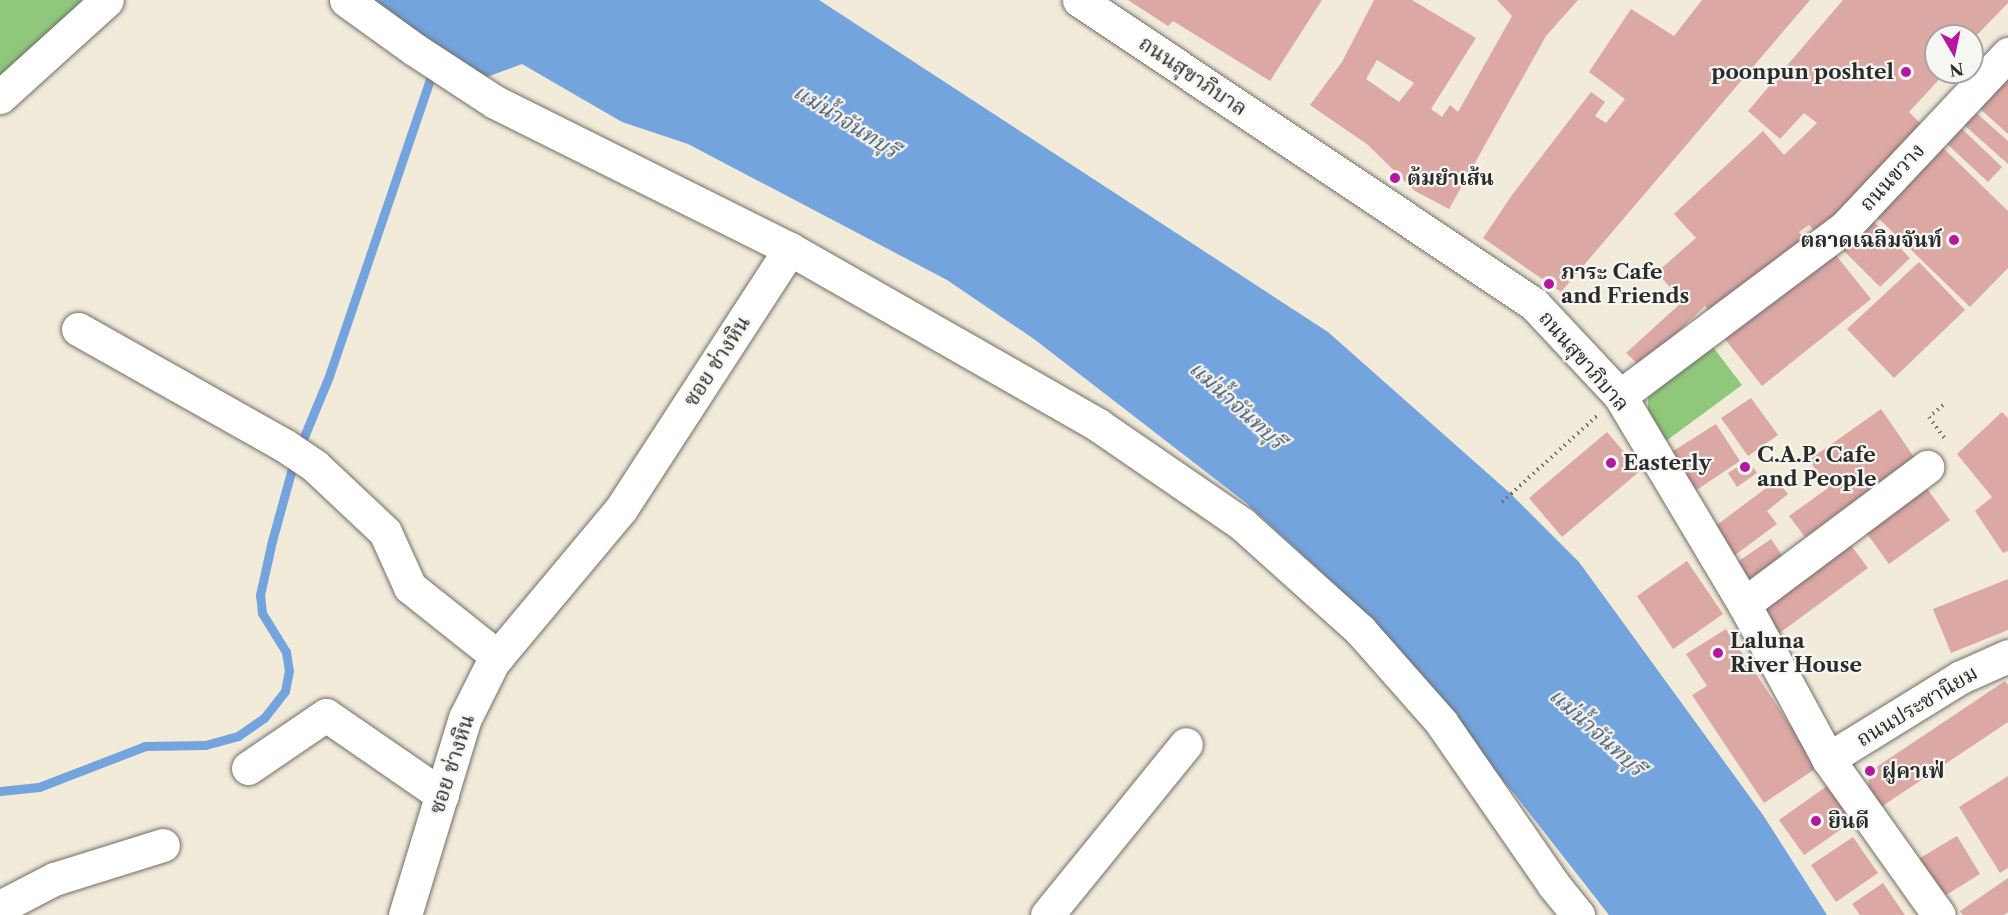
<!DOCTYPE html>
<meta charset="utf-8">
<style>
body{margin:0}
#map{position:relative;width:2008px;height:915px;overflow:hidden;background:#f2ebda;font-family:"Libre Caslon Text","Noto Serif Thai",serif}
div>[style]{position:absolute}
.green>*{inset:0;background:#90c87b}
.water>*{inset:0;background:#74a4de}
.stream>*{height:9px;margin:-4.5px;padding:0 4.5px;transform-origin:4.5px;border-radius:4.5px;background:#74a4de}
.building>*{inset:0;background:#dca8a4}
.path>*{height:4px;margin-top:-2px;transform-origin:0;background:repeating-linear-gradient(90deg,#716e68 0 1.5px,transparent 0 6px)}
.roads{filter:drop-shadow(0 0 2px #716e68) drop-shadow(0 0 2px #716e68)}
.minor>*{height:33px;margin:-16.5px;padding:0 16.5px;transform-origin:16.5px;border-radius:16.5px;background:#fff}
.dots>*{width:16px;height:16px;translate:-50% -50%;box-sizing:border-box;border:3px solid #f6f6f2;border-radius:50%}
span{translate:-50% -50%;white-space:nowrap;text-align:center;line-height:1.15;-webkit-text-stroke:4.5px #f6f6f2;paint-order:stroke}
.poi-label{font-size:21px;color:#2b2b2b;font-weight:700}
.right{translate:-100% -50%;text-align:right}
.left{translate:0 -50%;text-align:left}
.street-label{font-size:21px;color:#2b2b2b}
.water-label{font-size:22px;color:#45556a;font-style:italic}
.north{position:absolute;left:1924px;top:24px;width:60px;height:60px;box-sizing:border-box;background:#f6f6f2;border:2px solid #a5a5a2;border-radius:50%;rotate:171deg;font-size:16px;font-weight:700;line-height:24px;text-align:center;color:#2b2b2b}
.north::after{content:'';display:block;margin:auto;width:21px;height:27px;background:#b5179e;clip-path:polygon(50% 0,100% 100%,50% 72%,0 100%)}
</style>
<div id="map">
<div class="green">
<i style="clip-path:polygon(0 0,93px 0,0 84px)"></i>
<i style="clip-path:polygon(1713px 347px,1742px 385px,1666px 441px,1648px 417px,1648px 395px)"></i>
</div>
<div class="water">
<i style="clip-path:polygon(372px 0,819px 0,1328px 332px,1511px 494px,1579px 562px,1763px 815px,1827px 915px,1609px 915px,1516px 796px,1358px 606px,1245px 502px,1034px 339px,947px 280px,688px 144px,622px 122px,522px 64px,484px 78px)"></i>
</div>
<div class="stream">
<i style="left:0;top:791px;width:39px;rotate:-6deg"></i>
<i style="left:39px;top:787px;width:114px;rotate:-21.1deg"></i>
<i style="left:145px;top:746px;width:60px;rotate:-1deg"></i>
<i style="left:205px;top:745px;width:34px;rotate:-15deg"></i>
<i style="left:238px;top:736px;width:32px;rotate:-35deg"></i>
<i style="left:264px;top:718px;width:34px;rotate:-52deg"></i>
<i style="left:285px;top:691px;width:20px;rotate:-79deg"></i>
<i style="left:289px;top:671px;width:19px;rotate:-99deg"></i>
<i style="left:286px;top:652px;width:46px;rotate:-121.6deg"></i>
<i style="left:262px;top:613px;width:18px;rotate:-96deg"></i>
<i style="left:260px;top:595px;width:55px;rotate:-77.5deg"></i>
<i style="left:272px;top:541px;width:83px;rotate:-74.6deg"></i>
<i style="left:294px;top:461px;width:92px;rotate:-67.6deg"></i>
<i style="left:329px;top:376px;width:323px;rotate:-71.2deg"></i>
</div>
<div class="building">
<i style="clip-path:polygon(1128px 0,1322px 0,1270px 81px,1173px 21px,1168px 26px)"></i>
<i style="clip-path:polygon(evenodd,1374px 0,1412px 0,1476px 38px,1431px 109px,1442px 117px,1450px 105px,1458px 112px,1512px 16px,1497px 0,1578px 0,1546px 36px,1449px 209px,1415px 191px,1368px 145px,1310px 105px,1342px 62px,1374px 0,1377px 60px,1414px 83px,1399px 102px,1366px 79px,1377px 60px)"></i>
<i style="clip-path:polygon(1702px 0,1810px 0,1561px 292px,1483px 238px,1512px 195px,1591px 92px,1605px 102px,1595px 116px,1606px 123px,1625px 99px,1589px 72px,1631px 9px,1674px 36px)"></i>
<i style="clip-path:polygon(1843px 0,2008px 0,2008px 3px,1972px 40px,1972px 36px,1936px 36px,1936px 72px,1946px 72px,1909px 112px,1922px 125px,1817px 234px,1809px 225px,1799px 232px,1808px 243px,1712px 315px,1705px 306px,1641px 367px,1626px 353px,1682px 302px,1657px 272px,1696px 238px,1674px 214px,1763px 131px,1784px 155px,1817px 123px,1804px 113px,1780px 139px,1748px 111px)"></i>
<i style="clip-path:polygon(2008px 74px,2008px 134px,1978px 107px)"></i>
<i style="clip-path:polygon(1974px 111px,2008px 141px,2008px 164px,1963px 124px)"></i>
<i style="clip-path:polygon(1961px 128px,2002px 167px,1988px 182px,1946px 143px)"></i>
<i style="clip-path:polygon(1938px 143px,2008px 211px,2008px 268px,1970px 307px,1871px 211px)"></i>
<i style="clip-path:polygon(1867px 215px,1910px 258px,1880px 287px,1837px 244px)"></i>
<i style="clip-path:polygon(1835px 254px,1871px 299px,1762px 386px,1725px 339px)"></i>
<i style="clip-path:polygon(1919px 262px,1965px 310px,1894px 378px,1847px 329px)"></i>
<i style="clip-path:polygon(1751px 398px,1778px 435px,1748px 456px,1721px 418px)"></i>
<i style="clip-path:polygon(1881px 409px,1914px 457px,1805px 537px,1789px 516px,1828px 488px,1809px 460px)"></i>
<i style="clip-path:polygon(2002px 412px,2008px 418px,2008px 551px,2003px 553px,1975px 511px,1992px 497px,1957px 454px)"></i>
<i style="clip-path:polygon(1716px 424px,1740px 461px,1695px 491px,1670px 453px)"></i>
<i style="clip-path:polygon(1607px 432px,1640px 471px,1562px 537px,1529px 498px)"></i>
<i style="clip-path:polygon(1748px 460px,1757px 473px,1737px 487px,1728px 473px)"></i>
<i style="clip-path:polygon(1777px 480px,1788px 494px,1767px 511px,1777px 524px,1731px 558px,1710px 530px)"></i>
<i style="clip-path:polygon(1925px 486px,1950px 520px,1889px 564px,1865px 531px)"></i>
<i style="clip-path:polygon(1771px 539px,1788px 564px,1747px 591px,1730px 567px)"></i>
<i style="clip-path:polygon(1850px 544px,1868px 568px,1777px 635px,1759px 611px)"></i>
<i style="clip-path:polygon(1687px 561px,1723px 614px,1673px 649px,1637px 596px)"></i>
<i style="clip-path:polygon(2008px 579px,2008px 630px,1951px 653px,1933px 609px)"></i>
<i style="clip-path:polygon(1726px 629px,1818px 767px,1764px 803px,1692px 695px,1707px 686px,1686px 654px)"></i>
<i style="clip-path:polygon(2005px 681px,2008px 685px,2008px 722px,1878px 809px,1868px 794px,1869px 772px)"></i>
<i style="clip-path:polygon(2008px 776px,2008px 868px,2000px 873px,1959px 807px)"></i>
<i style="clip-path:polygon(1827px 786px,1853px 821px,1804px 855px,1779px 820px)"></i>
<i style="clip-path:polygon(1957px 836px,1980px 874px,1938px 900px,1915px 861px)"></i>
<i style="clip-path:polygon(1853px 837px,1878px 873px,1836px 902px,1811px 865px)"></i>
<i style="clip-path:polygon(2008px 878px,2008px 912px,2004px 915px,1963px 915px,1960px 911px)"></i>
<i style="clip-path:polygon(1883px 883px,1905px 915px,1860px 915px,1852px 904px)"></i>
</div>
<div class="path">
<i style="left:1943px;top:405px;width:18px;rotate:139deg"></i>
<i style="left:1929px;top:417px;width:29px;rotate:54deg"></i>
<i style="left:1502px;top:502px;width:128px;rotate:-42.2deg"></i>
</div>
<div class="roads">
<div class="minor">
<i style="left:346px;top:0;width:84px;rotate:35.8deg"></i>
<i style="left:414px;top:49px;width:97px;rotate:33.2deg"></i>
<i style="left:495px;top:102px;width:330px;rotate:26.5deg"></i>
<i style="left:790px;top:249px;width:355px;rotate:29.7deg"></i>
<i style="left:1098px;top:425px;width:175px;rotate:34.5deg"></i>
<i style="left:1242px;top:524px;width:159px;rotate:41.9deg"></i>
<i style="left:1360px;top:630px;width:123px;rotate:48.6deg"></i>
<i style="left:1441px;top:722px;width:197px;rotate:55.3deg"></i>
<i style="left:1553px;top:884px;width:40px;rotate:51deg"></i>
<i style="left:1079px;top:0;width:547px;rotate:33.75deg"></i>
<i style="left:1534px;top:304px;width:126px;rotate:46.9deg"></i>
<i style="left:1620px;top:396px;width:242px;rotate:59.2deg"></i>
<i style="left:1744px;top:604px;width:176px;rotate:61.5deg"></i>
<i style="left:1828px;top:759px;width:191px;rotate:54.6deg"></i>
<i style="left:0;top:97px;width:144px;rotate:-42.2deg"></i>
<i style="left:78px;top:329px;width:236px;rotate:29.4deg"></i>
<i style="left:284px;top:445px;width:37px;rotate:34deg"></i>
<i style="left:315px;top:466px;width:96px;rotate:43.3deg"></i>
<i style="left:385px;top:532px;width:60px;rotate:65.6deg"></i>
<i style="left:410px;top:587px;width:112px;rotate:38.5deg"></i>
<i style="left:1620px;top:396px;width:281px;rotate:-36.9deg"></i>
<i style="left:1845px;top:227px;width:238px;rotate:-46.7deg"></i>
<i style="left:1744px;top:604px;width:229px;rotate:-36.8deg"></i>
<i style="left:1828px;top:759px;width:156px;rotate:-31.7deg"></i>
<i style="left:1961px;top:677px;width:51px;rotate:-24.1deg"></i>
<i style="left:248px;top:768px;width:94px;rotate:-34.2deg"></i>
<i style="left:326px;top:715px;width:141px;rotate:34.6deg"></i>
<i style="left:0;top:907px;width:61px;rotate:-27.4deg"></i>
<i style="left:54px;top:879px;width:114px;rotate:-17.3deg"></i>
<i style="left:405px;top:915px;width:206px;rotate:-73.1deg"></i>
<i style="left:465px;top:718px;width:63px;rotate:-63.4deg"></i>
<i style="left:493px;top:662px;width:199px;rotate:-50.1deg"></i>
<i style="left:621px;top:509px;width:310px;rotate:-57deg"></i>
<i style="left:1047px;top:915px;width:220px;rotate:-50.9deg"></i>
</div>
</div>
<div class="dots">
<i style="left:1906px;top:72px;background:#b5179e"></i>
<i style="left:1395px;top:178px;background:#b5179e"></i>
<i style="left:1954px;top:240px;background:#b5179e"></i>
<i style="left:1549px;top:284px;background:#b5179e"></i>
<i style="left:1611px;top:463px;background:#b5179e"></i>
<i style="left:1745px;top:467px;background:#b5179e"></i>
<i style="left:1718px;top:653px;background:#b5179e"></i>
<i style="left:1870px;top:771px;background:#b5179e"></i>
<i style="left:1816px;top:821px;background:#b5179e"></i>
</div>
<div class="poi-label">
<span class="right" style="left:1894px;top:72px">poonpun poshtel</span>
<span class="left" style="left:1407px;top:178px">ต้มยำเส้น</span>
<span class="right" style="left:1942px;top:240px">ตลาดเฉลิมจันท์</span>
<span class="left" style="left:1561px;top:284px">ภาระ Cafe<br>and Friends</span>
<span class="left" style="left:1757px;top:467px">C.A.P. Cafe<br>and People</span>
<span class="left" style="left:1623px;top:463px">Easterly</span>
<span class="left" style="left:1730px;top:653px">Laluna<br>River House</span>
<span class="left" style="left:1882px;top:771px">ฝูคาเฟ่</span>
<span class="left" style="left:1828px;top:821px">ยินดี</span>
</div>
<div class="street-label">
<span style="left:1193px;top:76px;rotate:34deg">ถนนสุขาภิบาล</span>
<span style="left:1892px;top:177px;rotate:-47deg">ถนนขวาง</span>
<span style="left:717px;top:361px;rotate:-57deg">ซอย ช่างหิน</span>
<span style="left:1584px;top:361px;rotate:49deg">ถนนสุขาภิบาล</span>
<span style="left:1917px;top:706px;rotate:-31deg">ถนนประชานิยม</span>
<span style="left:452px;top:764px;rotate:-72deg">ซอย ช่างหิน</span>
</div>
<div class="water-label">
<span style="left:846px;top:121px;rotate:32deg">แม่น้ำจันทบุรี</span>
<span style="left:1237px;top:405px;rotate:42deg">แม่น้ำจันทบุรี</span>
<span style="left:1597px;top:732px;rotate:42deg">แม่น้ำจันทบุรี</span>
</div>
<div class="north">N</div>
</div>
